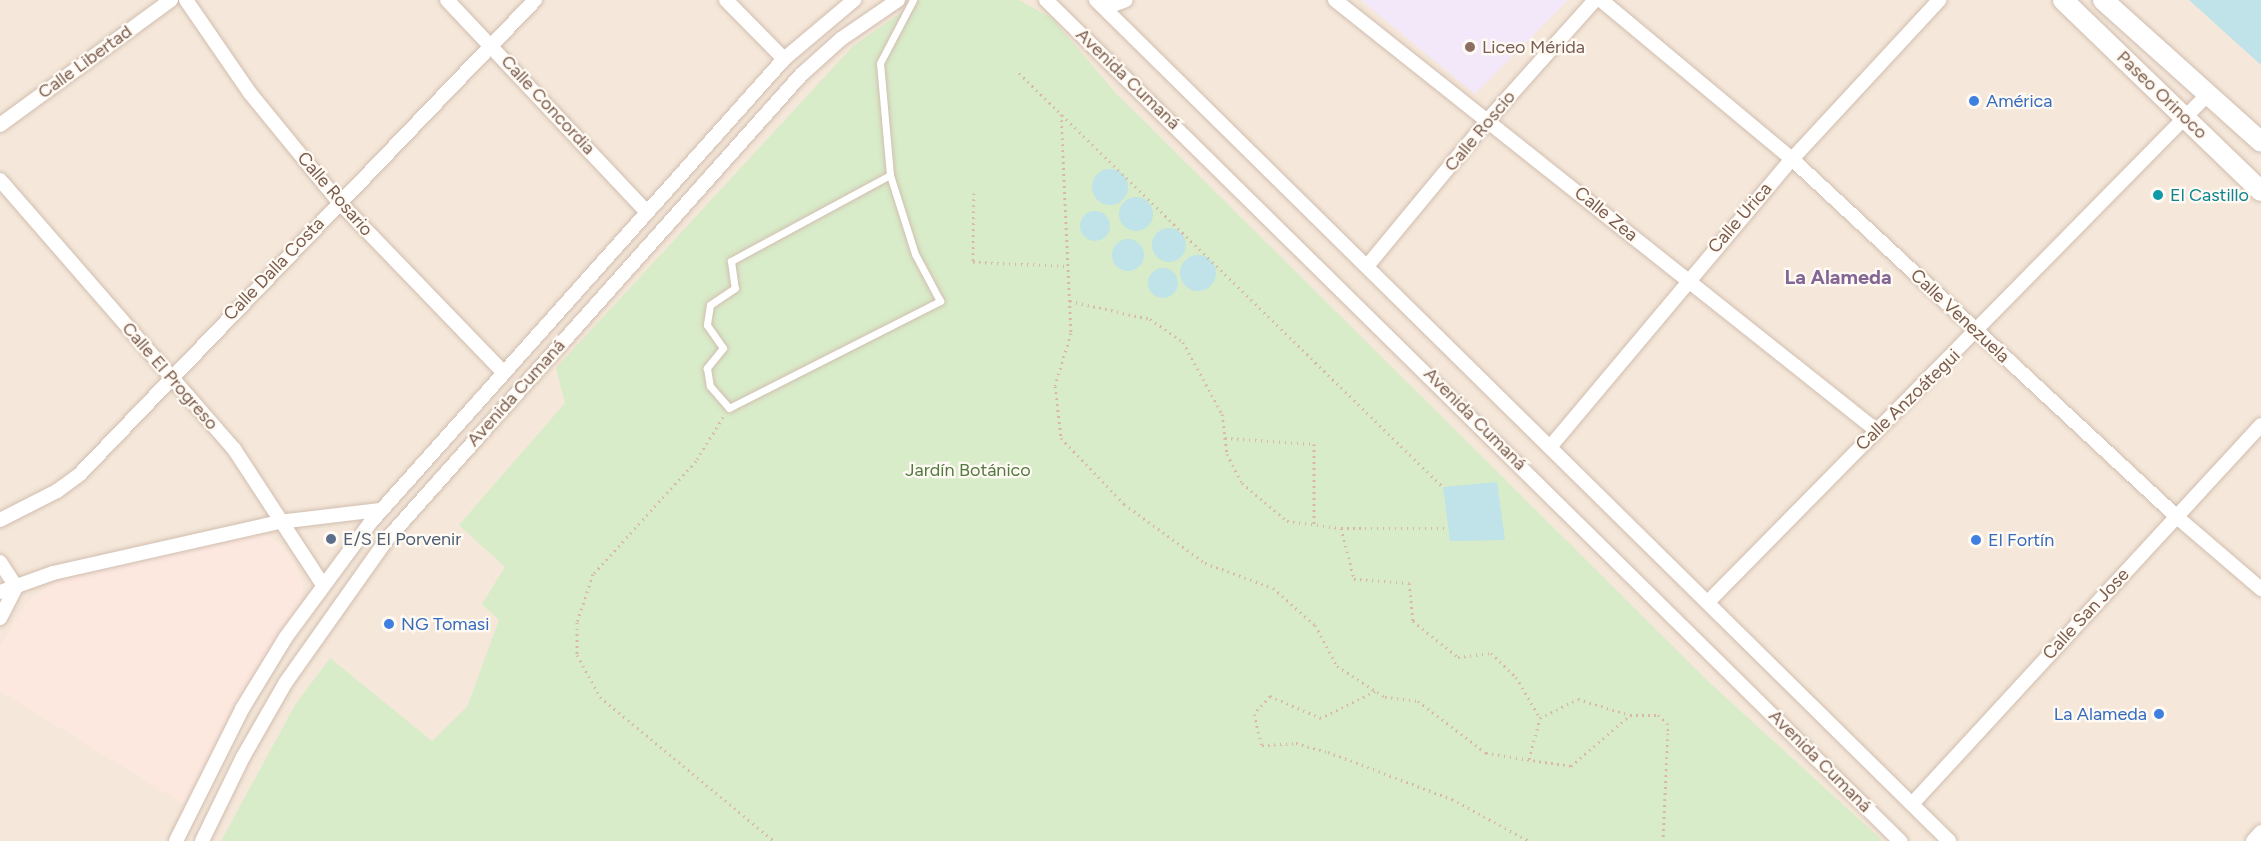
<!DOCTYPE html>
<meta charset="utf-8">
<style>
body{margin:0}
#map{position:relative;width:2261px;height:841px;overflow:hidden;background:#fdf6ec;font-family:Figtree,sans-serif}
div>[style]{position:absolute}
.residential>*{inset:0;background:#f5e8da}
.commercial>*{inset:0;background:#fde8e0}
.education>*{inset:0;background:#f3e8fa}
.green>*{inset:0;background:#d8ecc9}
.water>*{inset:0;background:#bfe3e8}
.round{border-radius:50%}
.path>*{height:3px;margin-top:-1.5px;transform-origin:0;background:repeating-linear-gradient(90deg,#d9b8a5 0 1.5px,transparent 0 6px)}
.roads{filter:drop-shadow(0 0 2px #d1beb0) drop-shadow(0 0 2px #d1beb0)}
.lane>*{height:7px;margin:-3.5px;padding:0 3.5px;transform-origin:3.5px;border-radius:3.5px;background:#fff}
.street>*{height:14px;margin:-7px;padding:0 7px;transform-origin:7px;border-radius:7px;background:#fff}
.secondary>*{height:20px;margin:-10px;padding:0 10px;transform-origin:10px;border-radius:10px;background:#fff}
.dots>*{width:16px;height:16px;translate:-50% -50%;box-sizing:border-box;border:3px solid #fffaf3;border-radius:50%}
span{translate:-50% -50%;white-space:nowrap;text-align:center;line-height:1.15;-webkit-text-stroke:4.5px #fffaf3;paint-order:stroke}
.education-label{font-size:18px;color:#785e54}
.left{translate:0 -50%;text-align:left}
.street-label{font-size:18px;color:#7a5c4d}
.shop-label{font-size:18px;color:#366cbe}
.right{translate:-100% -50%;text-align:right}
.culture-label{font-size:18px;color:#0d838f}
.park-label{font-size:18px;color:#537a41}
.service-label{font-size:18px;color:#4e5e75}
.neighbourhood-label{font-size:20px;color:#846695;font-weight:700}
</style>
<div id="map">
<div class="residential">
<i style="clip-path:polygon(0 0,2261px 0,2261px 841px,0 841px)"></i>
</div>
<div class="commercial">
<i style="clip-path:polygon(245px 527px,268px 534px,293px 558px,303px 584px,300px 610px,221px 734px,184px 804px,0 691px,0 646px,29px 600px,52px 583px)"></i>
</div>
<div class="education">
<i style="clip-path:polygon(1361px 0,1568px 0,1475px 94px)"></i>
</div>
<div class="green">
<i style="clip-path:polygon(919px 0,1019px 0,1052px 18px,1114px 91px,1710px 683px,1883px 841px,221px 841px,295px 705px,330px 658px,432px 741px,467px 707px,499px 620px,482px 604px,505px 567px,459px 525px,565px 403px,556px 368px,853px 46px)"></i>
</div>
<div class="water">
<i style="clip-path:polygon(2189px 0,2261px 0,2261px 65px)"></i>
<i class="round" style="left:1092px;top:169px;width:36px;height:36px"></i>
<i class="round" style="left:1119px;top:197px;width:34px;height:34px"></i>
<i class="round" style="left:1080px;top:211px;width:30px;height:30px"></i>
<i class="round" style="left:1152px;top:228px;width:34px;height:34px"></i>
<i class="round" style="left:1112px;top:239px;width:32px;height:32px"></i>
<i class="round" style="left:1180px;top:255px;width:36px;height:36px"></i>
<i class="round" style="left:1148px;top:268px;width:30px;height:30px"></i>
<i style="clip-path:polygon(1497px 482px,1505px 540px,1450px 541px,1443px 487px)"></i>
</div>
<div class="path">
<i style="left:1019px;top:73px;width:593px;rotate:44.32deg"></i>
<i style="left:1061px;top:114px;width:219px;rotate:87.4deg"></i>
<i style="left:1071px;top:333px;width:55px;rotate:106.8deg"></i>
<i style="left:1055px;top:386px;width:52px;rotate:83.4deg"></i>
<i style="left:1061px;top:438px;width:91px;rotate:46.3deg"></i>
<i style="left:1124px;top:504px;width:100px;rotate:36.1deg"></i>
<i style="left:1205px;top:563px;width:72px;rotate:20.2deg"></i>
<i style="left:1273px;top:588px;width:56px;rotate:41.4deg"></i>
<i style="left:1315px;top:625px;width:47px;rotate:61.8deg"></i>
<i style="left:1337px;top:666px;width:57px;rotate:32.9deg"></i>
<i style="left:1385px;top:697px;width:33px;rotate:7deg"></i>
<i style="left:1418px;top:701px;width:86px;rotate:37.4deg"></i>
<i style="left:1486px;top:753px;width:86px;rotate:8.7deg"></i>
<i style="left:1571px;top:766px;width:78px;rotate:-40.8deg"></i>
<i style="left:1630px;top:715px;width:28px"></i>
<i style="left:1658px;top:715px;width:12px;rotate:42deg"></i>
<i style="left:1667px;top:723px;width:10px;rotate:84deg"></i>
<i style="left:1668px;top:733px;width:108px;rotate:92.7deg"></i>
<i style="left:974px;top:193px;width:69px;rotate:90.8deg"></i>
<i style="left:973px;top:262px;width:96px;rotate:2.4deg"></i>
<i style="left:1070px;top:301px;width:82px;rotate:12.7deg"></i>
<i style="left:1150px;top:319px;width:40px;rotate:34.9deg"></i>
<i style="left:1183px;top:342px;width:82px;rotate:61.6deg"></i>
<i style="left:1222px;top:414px;width:40px;rotate:82.9deg"></i>
<i style="left:1227px;top:454px;width:33px;rotate:63deg"></i>
<i style="left:1242px;top:483px;width:59px;rotate:40.2deg"></i>
<i style="left:1287px;top:521px;width:54px;rotate:7.4deg"></i>
<i style="left:1341px;top:528px;width:53px;rotate:75.7deg"></i>
<i style="left:1354px;top:579px;width:55px;rotate:4.2deg"></i>
<i style="left:1409px;top:583px;width:38px;rotate:84deg"></i>
<i style="left:1413px;top:621px;width:58px;rotate:38.7deg"></i>
<i style="left:1458px;top:657px;width:33px;rotate:-7deg"></i>
<i style="left:1491px;top:653px;width:35px;rotate:44deg"></i>
<i style="left:1516px;top:677px;width:48px;rotate:59.7deg"></i>
<i style="left:1540px;top:718px;width:42px;rotate:-26.6deg"></i>
<i style="left:1578px;top:699px;width:54px;rotate:17.1deg"></i>
<i style="left:723px;top:417px;width:52px;rotate:121.5deg"></i>
<i style="left:696px;top:461px;width:153px;rotate:132.3deg"></i>
<i style="left:593px;top:574px;width:51px;rotate:108.4deg"></i>
<i style="left:577px;top:622px;width:33px;rotate:90deg"></i>
<i style="left:577px;top:655px;width:48px;rotate:61.3deg"></i>
<i style="left:600px;top:697px;width:226px;rotate:39.6deg"></i>
<i style="left:1225px;top:438px;width:89px;rotate:3.9deg"></i>
<i style="left:1314px;top:444px;width:81px;rotate:90deg"></i>
<i style="left:1341px;top:528px;width:107px"></i>
<i style="left:1375px;top:691px;width:60px;rotate:153.4deg"></i>
<i style="left:1321px;top:718px;width:56px;rotate:-156.7deg"></i>
<i style="left:1270px;top:696px;width:24px;rotate:132deg"></i>
<i style="left:1254px;top:714px;width:32px;rotate:76deg"></i>
<i style="left:1262px;top:745px;width:34px;rotate:-3deg"></i>
<i style="left:1296px;top:743px;width:33px;rotate:16deg"></i>
<i style="left:1328px;top:752px;width:133px;rotate:20.8deg"></i>
<i style="left:1452px;top:799px;width:88px;rotate:28.6deg"></i>
<i style="left:1529px;top:759px;width:42px;rotate:-75deg"></i>
</div>
<div class="roads">
<div class="lane">
<i style="left:890px;top:175px;width:181px;rotate:151.6deg"></i>
<i style="left:731px;top:261px;width:27px;rotate:82deg"></i>
<i style="left:735px;top:288px;width:30px;rotate:146deg"></i>
<i style="left:710px;top:305px;width:20px;rotate:99deg"></i>
<i style="left:707px;top:325px;width:28px;rotate:55deg"></i>
<i style="left:723px;top:348px;width:26px;rotate:129deg"></i>
<i style="left:707px;top:368px;width:18px;rotate:81deg"></i>
<i style="left:710px;top:386px;width:29px;rotate:49deg"></i>
<i style="left:729px;top:408px;width:237px;rotate:-26.9deg"></i>
<i style="left:940px;top:301px;width:53px;rotate:-118deg"></i>
<i style="left:915px;top:254px;width:83px;rotate:-107.6deg"></i>
<i style="left:890px;top:175px;width:112px;rotate:-95.1deg"></i>
<i style="left:880px;top:63px;width:71px;rotate:-62.4deg"></i>
</div>
<div class="street">
<i style="left:186px;top:0;width:113px;rotate:55.5deg"></i>
<i style="left:250px;top:93px;width:141px;rotate:50.8deg"></i>
<i style="left:339px;top:202px;width:236px;rotate:46deg"></i>
<i style="left:447px;top:0;width:291px;rotate:46.7deg"></i>
<i style="left:726px;top:0;width:83px;rotate:45.5deg"></i>
<i style="left:1046px;top:0;width:1199px;rotate:44.56deg"></i>
<i style="left:1096px;top:0;width:1198px;rotate:44.59deg"></i>
<i style="left:1335px;top:0;width:691px;rotate:38.48deg"></i>
<i style="left:1601px;top:0;width:249px;rotate:39.8deg"></i>
<i style="left:1792px;top:159px;width:526px;rotate:42.92deg"></i>
<i style="left:2177px;top:517px;width:111px;rotate:40.6deg"></i>
<i style="left:1105px;top:8px;width:22px;rotate:-21deg"></i>
<i style="left:0;top:125px;width:212px;rotate:-36.2deg"></i>
<i style="left:0;top:180px;width:357px;rotate:49deg"></i>
<i style="left:234px;top:449px;width:163px;rotate:56.8deg"></i>
<i style="left:1368px;top:265px;width:188px;rotate:-50.4deg"></i>
<i style="left:1488px;top:120px;width:161px;rotate:-48.3deg"></i>
<i style="left:1551px;top:446px;width:375px;rotate:-50deg"></i>
<i style="left:1792px;top:159px;width:217px;rotate:-47.2deg"></i>
<i style="left:0;top:520px;width:64px;rotate:-27deg"></i>
<i style="left:57px;top:491px;width:29px;rotate:-36deg"></i>
<i style="left:80px;top:474px;width:657px;rotate:-46.17deg"></i>
<i style="left:0;top:562px;width:30px;rotate:57deg"></i>
<i style="left:16px;top:587px;width:35px;rotate:117deg"></i>
<i style="left:0;top:592px;width:56px;rotate:-19.7deg"></i>
<i style="left:53px;top:573px;width:232px;rotate:-12.7deg"></i>
<i style="left:279px;top:522px;width:102px;rotate:-6.8deg"></i>
<i style="left:1708px;top:602px;width:713px;rotate:-45.45deg"></i>
<i style="left:1912px;top:804px;width:515px;rotate:-47.36deg"></i>
<i style="left:176px;top:841px;width:148px;rotate:-63.4deg"></i>
<i style="left:242px;top:709px;width:84px;rotate:-58.6deg"></i>
<i style="left:286px;top:637px;width:142px;rotate:-53.6deg"></i>
<i style="left:370px;top:523px;width:622px;rotate:-48.26deg"></i>
<i style="left:784px;top:59px;width:92px;rotate:-40.1deg"></i>
<i style="left:202px;top:841px;width:93px;rotate:-64deg"></i>
<i style="left:243px;top:757px;width:86px;rotate:-60.2deg"></i>
<i style="left:286px;top:682px;width:176px;rotate:-54.7deg"></i>
<i style="left:388px;top:538px;width:620px;rotate:-48.27deg"></i>
<i style="left:801px;top:75px;width:54px;rotate:-42deg"></i>
<i style="left:841px;top:39px;width:69px;rotate:-34.4deg"></i>
<i style="left:2253px;top:841px;width:12px;rotate:-48deg"></i>
</div>
<div class="secondary">
<i style="left:2063px;top:0;width:275px;rotate:44deg"></i>
<i style="left:2103px;top:0;width:212px;rotate:41.9deg"></i>
</div>
</div>
<div class="dots">
<i style="left:1470px;top:47px;background:#8d6e63"></i>
<i style="left:1974px;top:101px;background:#3f7fe0"></i>
<i style="left:2158px;top:195px;background:#0f9aa8"></i>
<i style="left:331px;top:539px;background:#5c6f8a"></i>
<i style="left:1976px;top:540px;background:#3f7fe0"></i>
<i style="left:389px;top:624px;background:#3f7fe0"></i>
<i style="left:2159px;top:714px;background:#3f7fe0"></i>
</div>
<div class="education-label">
<span class="left" style="left:1482px;top:47px">Liceo Mérida</span>
</div>
<div class="street-label">
<span style="left:85px;top:62px;rotate:-36deg">Calle Libertad</span>
<span style="left:1128px;top:79px;rotate:44deg">Avenida Cumaná</span>
<span style="left:2162px;top:95px;rotate:44deg">Paseo Orinoco</span>
<span style="left:548px;top:105px;rotate:47deg">Calle Concordia</span>
<span style="left:1480px;top:131px;rotate:-50deg">Calle Roscio</span>
<span style="left:335px;top:194px;rotate:49deg">Calle Rosario</span>
<span style="left:1606px;top:214px;rotate:39deg">Calle Zea</span>
<span style="left:1740px;top:218px;rotate:-49deg">Calle Urica</span>
<span style="left:274px;top:269px;rotate:-46deg">Calle Dalla Costa</span>
<span style="left:1960px;top:316px;rotate:43deg">Calle Venezuela</span>
<span style="left:170px;top:376px;rotate:49deg">Calle El Progreso</span>
<span style="left:516px;top:393px;rotate:-48deg">Avenida Cumaná</span>
<span style="left:1908px;top:400px;rotate:-44deg">Calle Anzoátegui</span>
<span style="left:1475px;top:419px;rotate:45deg">Avenida Cumaná</span>
<span style="left:2086px;top:614px;rotate:-47deg">Calle San Jose</span>
<span style="left:1820px;top:761px;rotate:45deg">Avenida Cumaná</span>
</div>
<div class="shop-label">
<span class="left" style="left:1986px;top:101px">América</span>
<span class="left" style="left:1988px;top:540px">El Fortín</span>
<span class="left" style="left:401px;top:624px">NG Tomasi</span>
<span class="right" style="left:2147px;top:714px">La Alameda</span>
</div>
<div class="culture-label">
<span class="left" style="left:2170px;top:195px">El Castillo</span>
</div>
<div class="park-label">
<span style="left:968px;top:470px">Jardín Botánico</span>
</div>
<div class="service-label">
<span class="left" style="left:343px;top:539px">E/S El Porvenir</span>
</div>
<div class="neighbourhood-label">
<span style="left:1838px;top:277px">La Alameda</span>
</div>
</div>
